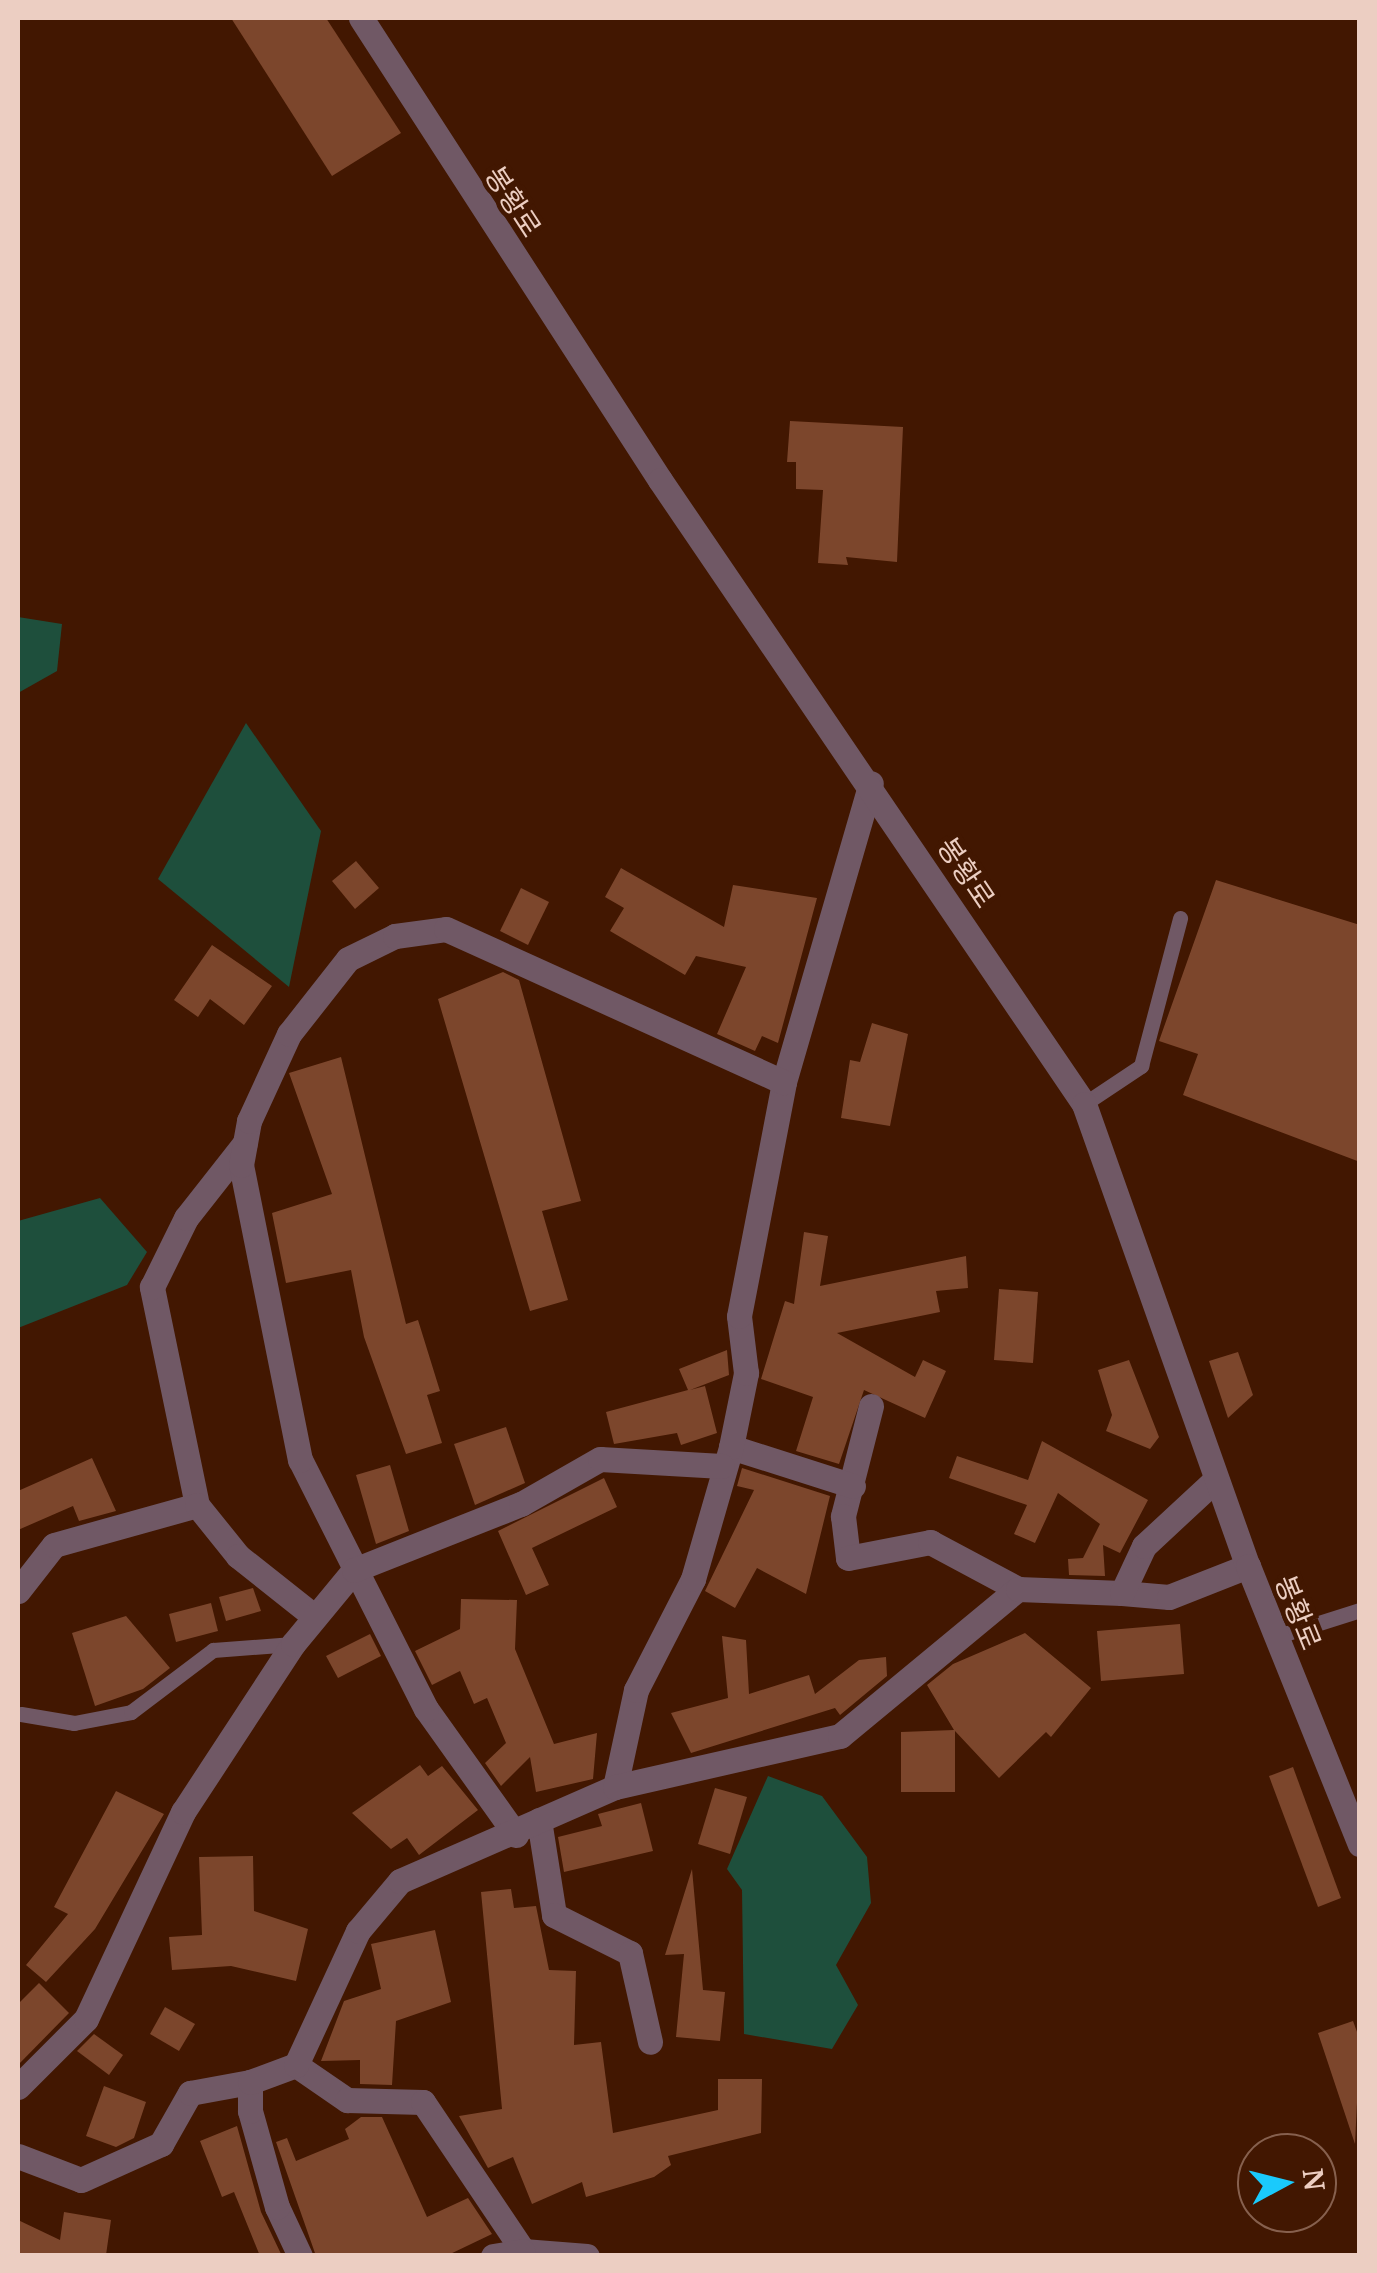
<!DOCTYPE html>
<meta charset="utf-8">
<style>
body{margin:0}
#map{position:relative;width:1377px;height:2273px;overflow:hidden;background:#421701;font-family:"Noto Serif","Noto Sans KR",serif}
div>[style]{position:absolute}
.green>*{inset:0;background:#1e4f3c}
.building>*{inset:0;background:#7c462c}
.service>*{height:15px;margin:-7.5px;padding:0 7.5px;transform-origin:7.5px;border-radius:7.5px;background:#705865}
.minor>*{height:25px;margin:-12.5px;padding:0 12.5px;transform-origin:12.5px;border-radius:12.5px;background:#705865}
.tertiary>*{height:25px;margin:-12.5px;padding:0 12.5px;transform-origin:12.5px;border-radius:12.5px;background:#705865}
span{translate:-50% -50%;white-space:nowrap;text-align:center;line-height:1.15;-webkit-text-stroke:9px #421701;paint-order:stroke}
.street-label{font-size:28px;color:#eccec2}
.frame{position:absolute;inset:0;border:20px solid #eccec2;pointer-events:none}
.north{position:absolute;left:1237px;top:2133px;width:100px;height:100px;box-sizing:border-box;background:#421701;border:2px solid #86604e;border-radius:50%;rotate:83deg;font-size:28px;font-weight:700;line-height:40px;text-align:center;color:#eccec2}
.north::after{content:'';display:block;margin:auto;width:35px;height:45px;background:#1acafc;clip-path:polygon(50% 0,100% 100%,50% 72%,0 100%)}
</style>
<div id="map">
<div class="green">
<i style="clip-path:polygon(18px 617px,62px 624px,57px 671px,18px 693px)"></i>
<i style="clip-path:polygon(246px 723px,321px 831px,289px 987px,158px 879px)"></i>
<i style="clip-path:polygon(100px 1198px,147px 1252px,127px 1285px,18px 1328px,18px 1221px)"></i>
<i style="clip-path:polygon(768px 1776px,822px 1796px,867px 1857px,871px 1903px,836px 1965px,858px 2005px,832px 2049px,744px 2034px,742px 1890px,727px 1869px)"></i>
</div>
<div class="building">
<i style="clip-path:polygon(231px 18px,326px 18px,401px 133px,332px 176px)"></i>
<i style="clip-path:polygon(790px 421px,903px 427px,897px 562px,846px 557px,848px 565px,818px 563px,823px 490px,796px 489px,796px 462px,787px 462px)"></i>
<i style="clip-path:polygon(356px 861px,379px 888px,355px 909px,332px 881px)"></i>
<i style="clip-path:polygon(621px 868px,724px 927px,733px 885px,817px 898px,778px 1043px,762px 1036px,755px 1051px,717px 1034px,746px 967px,696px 956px,685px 975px,610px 931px,624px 908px,605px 897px)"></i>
<i style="clip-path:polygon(1216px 880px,1360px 925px,1360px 1162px,1183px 1095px,1198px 1054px,1159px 1041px)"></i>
<i style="clip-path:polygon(521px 888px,549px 902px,528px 945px,500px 931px)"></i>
<i style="clip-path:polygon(212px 945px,272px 986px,244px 1025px,210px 999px,198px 1017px,174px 1000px)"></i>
<i style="clip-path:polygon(503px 972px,519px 980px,581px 1201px,542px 1211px,568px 1300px,530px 1311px,438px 999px)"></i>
<i style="clip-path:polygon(872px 1023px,908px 1034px,890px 1126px,841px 1118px,850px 1060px,860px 1062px)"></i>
<i style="clip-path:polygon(341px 1057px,406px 1324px,418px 1320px,440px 1391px,427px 1395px,442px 1443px,406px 1454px,364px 1337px,351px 1270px,286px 1283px,272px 1213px,332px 1194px,289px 1073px)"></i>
<i style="clip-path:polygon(804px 1232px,828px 1236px,820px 1286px,966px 1256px,968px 1288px,936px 1291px,940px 1312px,837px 1333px,915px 1377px,923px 1360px,946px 1371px,925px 1418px,864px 1390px,839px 1464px,796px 1451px,813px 1397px,761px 1379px,785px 1301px,794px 1304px)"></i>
<i style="clip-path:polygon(999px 1289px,1038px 1292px,1033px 1363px,994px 1360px)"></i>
<i style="clip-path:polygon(727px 1350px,729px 1375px,690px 1390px,705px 1386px,717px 1433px,681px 1445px,677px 1433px,614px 1444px,606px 1412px,688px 1390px,679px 1369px)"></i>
<i style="clip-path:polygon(1238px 1352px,1253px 1395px,1228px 1418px,1209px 1361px)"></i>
<i style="clip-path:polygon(1129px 1360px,1159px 1437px,1150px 1449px,1106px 1431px,1112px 1415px,1098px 1370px)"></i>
<i style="clip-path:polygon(506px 1427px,525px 1483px,475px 1505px,454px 1444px)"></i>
<i style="clip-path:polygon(1042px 1441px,1148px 1500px,1120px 1553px,1103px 1545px,1105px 1576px,1069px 1575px,1068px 1559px,1083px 1558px,1100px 1524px,1058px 1493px,1035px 1543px,1014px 1534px,1027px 1505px,949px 1478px,957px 1456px,1028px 1480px)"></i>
<i style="clip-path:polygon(92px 1458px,116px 1511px,79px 1521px,73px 1506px,18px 1530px,18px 1491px)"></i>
<i style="clip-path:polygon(390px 1465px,409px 1531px,376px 1544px,356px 1475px)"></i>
<i style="clip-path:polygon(742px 1468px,830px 1496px,806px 1594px,757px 1568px,735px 1608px,705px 1591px,754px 1490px,737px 1486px)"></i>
<i style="clip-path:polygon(604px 1478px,617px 1507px,532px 1548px,549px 1585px,526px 1595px,498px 1531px)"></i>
<i style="clip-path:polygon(253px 1588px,261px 1611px,226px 1621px,219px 1597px)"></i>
<i style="clip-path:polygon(461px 1599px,517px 1600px,515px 1649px,554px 1744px,597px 1733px,593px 1779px,536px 1792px,530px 1757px,501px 1786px,485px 1763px,506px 1743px,487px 1698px,474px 1704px,460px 1671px,432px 1685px,415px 1651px,460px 1629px)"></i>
<i style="clip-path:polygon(211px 1603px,218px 1631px,176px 1642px,169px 1614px)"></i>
<i style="clip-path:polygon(126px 1616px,170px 1668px,143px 1689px,95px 1706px,72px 1633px)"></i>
<i style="clip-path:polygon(1180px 1624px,1184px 1674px,1101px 1681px,1097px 1631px)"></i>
<i style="clip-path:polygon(1025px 1633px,1091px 1688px,1051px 1737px,1046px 1732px,999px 1778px,955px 1731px,955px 1792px,901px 1792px,901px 1732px,954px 1730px,927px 1685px,953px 1664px)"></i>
<i style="clip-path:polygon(370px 1634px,381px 1656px,338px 1678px,326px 1656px)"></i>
<i style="clip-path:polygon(722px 1636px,746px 1640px,749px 1694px,809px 1675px,815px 1694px,859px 1660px,886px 1657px,887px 1676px,840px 1715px,835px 1708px,691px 1753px,671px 1713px,728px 1698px)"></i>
<i style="clip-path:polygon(420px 1765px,428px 1776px,442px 1766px,478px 1810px,419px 1855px,407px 1838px,391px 1849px,352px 1813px)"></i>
<i style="clip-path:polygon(1293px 1767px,1341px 1898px,1318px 1907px,1269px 1776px)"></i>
<i style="clip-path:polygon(715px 1788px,747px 1797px,730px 1854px,698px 1844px)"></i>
<i style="clip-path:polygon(116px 1791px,164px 1814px,95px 1929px,46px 1982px,26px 1965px,68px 1914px,54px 1907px)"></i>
<i style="clip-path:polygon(641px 1803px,653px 1851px,564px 1872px,558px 1837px,602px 1826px,598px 1814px)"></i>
<i style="clip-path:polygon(253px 1856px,254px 1911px,308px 1929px,296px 1981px,231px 1966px,172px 1970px,169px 1937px,202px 1935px,199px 1857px)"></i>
<i style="clip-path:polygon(692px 1869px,703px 1990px,725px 1992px,720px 2041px,676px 2037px,684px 1954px,665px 1955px)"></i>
<i style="clip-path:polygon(511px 1889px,514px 1908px,536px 1906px,549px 1970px,576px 1971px,574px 2045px,601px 2042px,613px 2133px,718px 2110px,718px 2079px,762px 2079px,761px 2133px,668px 2156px,671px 2165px,654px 2177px,586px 2197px,582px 2182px,532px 2204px,513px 2157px,488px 2168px,459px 2116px,502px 2109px,481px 1892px)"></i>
<i style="clip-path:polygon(435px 1930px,451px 2002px,396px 2021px,392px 2085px,360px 2084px,360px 2060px,321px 2061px,344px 2001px,381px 1989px,371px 1944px)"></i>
<i style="clip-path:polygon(39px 1983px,69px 2013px,18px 2065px,18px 2004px)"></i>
<i style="clip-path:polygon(165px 2007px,195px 2024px,179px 2051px,150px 2034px)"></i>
<i style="clip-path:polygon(1353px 2021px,1360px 2040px,1355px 2144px,1318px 2033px)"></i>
<i style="clip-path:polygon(94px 2034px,123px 2055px,109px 2075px,77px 2051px)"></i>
<i style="clip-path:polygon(104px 2086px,146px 2102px,134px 2138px,116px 2147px,86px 2136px)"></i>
<i style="clip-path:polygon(361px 2117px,382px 2117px,427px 2217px,468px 2198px,492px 2234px,446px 2256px,316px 2256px,276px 2142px,287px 2138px,296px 2161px,349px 2139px,345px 2129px)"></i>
<i style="clip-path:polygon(237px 2126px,261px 2212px,282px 2256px,260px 2256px,234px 2192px,222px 2197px,200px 2141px)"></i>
<i style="clip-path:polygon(64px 2212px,111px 2220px,106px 2255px,18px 2255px,18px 2220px,60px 2240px)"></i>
</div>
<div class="service">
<i style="left:1084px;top:1104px;width:69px;rotate:-33.7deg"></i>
<i style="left:1141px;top:1066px;width:153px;rotate:-75.2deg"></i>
<i style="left:1278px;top:1636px;width:86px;rotate:-17.6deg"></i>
<i style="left:21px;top:1714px;width:54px;rotate:9.6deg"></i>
<i style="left:74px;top:1723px;width:58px;rotate:-10.9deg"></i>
<i style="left:131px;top:1712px;width:103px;rotate:-37.1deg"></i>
<i style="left:213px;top:1650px;width:80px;rotate:-4.3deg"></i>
</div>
<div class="minor">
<i style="left:871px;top:1406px;width:114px;rotate:104.3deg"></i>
<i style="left:843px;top:1516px;width:42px;rotate:83.2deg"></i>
<i style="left:848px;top:1558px;width:84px;rotate:-11deg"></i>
<i style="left:930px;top:1542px;width:100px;rotate:28.1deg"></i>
<i style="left:731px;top:1447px;width:128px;rotate:17.7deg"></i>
<i style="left:197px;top:1505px;width:223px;rotate:-101.7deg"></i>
<i style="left:152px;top:1287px;width:77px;rotate:-63.8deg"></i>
<i style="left:186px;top:1218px;width:95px;rotate:-51.8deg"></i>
<i style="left:18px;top:1591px;width:58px;rotate:-52deg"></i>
<i style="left:54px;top:1545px;width:148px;rotate:-15.6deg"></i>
<i style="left:197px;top:1505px;width:65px;rotate:51.2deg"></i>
<i style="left:238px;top:1556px;width:98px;rotate:38.4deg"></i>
<i style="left:1122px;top:1593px;width:47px;rotate:4.9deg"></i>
<i style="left:1169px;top:1597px;width:85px;rotate:-21.4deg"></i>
<i style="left:615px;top:1787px;width:99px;rotate:-77.8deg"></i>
<i style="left:636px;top:1690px;width:125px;rotate:-62.8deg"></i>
<i style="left:693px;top:1579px;width:137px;rotate:-73.9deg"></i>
<i style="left:731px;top:1447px;width:76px;rotate:-78.5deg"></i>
<i style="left:746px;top:1373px;width:57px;rotate:-97deg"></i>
<i style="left:739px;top:1316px;width:238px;rotate:-79.1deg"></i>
<i style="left:784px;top:1082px;width:311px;rotate:-73.8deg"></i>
<i style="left:539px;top:1820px;width:96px;rotate:81deg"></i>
<i style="left:554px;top:1915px;width:85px;rotate:26.6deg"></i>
<i style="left:630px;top:1953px;width:91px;rotate:77.3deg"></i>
<i style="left:516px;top:1835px;width:155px;rotate:-125.5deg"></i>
<i style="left:426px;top:1709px;width:279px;rotate:-116.8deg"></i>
<i style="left:300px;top:1460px;width:301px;rotate:-101.3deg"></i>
<i style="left:241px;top:1165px;width:45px;rotate:-79.7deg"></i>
<i style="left:249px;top:1121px;width:96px;rotate:-65.3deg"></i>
<i style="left:289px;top:1034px;width:95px;rotate:-51.8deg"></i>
<i style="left:348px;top:959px;width:52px;rotate:-26.1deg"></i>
<i style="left:395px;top:936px;width:51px;rotate:-7.8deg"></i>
<i style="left:446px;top:929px;width:371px;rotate:24.4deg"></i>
<i style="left:296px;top:2065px;width:62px;rotate:34.5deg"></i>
<i style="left:347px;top:2100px;width:76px;rotate:1.5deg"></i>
<i style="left:423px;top:2102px;width:179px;rotate:56.1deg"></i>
<i style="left:523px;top:2251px;width:64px;rotate:4.5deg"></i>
<i style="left:18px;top:2087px;width:96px;rotate:-45deg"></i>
<i style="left:86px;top:2019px;width:229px;rotate:-64.9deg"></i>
<i style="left:183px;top:1812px;width:201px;rotate:-56.8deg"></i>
<i style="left:293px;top:1644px;width:96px;rotate:-50.5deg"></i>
<i style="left:354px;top:1570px;width:180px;rotate:-21.6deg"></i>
<i style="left:521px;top:1504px;width:91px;rotate:-29.7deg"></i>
<i style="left:600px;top:1459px;width:122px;rotate:3.3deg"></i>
<i style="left:18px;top:2156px;width:67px;rotate:20.9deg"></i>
<i style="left:81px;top:2180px;width:88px;rotate:-24.2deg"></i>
<i style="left:161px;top:2144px;width:59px;rotate:-60.4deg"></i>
<i style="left:190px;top:2093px;width:61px;rotate:-10.4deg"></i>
<i style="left:300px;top:2256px;width:54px;rotate:-115.1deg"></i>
<i style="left:277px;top:2207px;width:100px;rotate:-105.7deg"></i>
<i style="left:250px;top:2111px;width:29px;rotate:-90deg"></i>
<i style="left:250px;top:2082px;width:49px;rotate:-20.3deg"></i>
<i style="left:296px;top:2065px;width:148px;rotate:-65.2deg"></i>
<i style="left:358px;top:1931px;width:65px;rotate:-50deg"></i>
<i style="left:400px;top:1881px;width:235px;rotate:-23.6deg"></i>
<i style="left:615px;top:1787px;width:231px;rotate:-12.8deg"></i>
<i style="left:840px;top:1736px;width:231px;rotate:-39.6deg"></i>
<i style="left:1018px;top:1589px;width:104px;rotate:2.2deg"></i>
<i style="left:1122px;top:1593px;width:52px;rotate:-64.9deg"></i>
<i style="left:1144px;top:1546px;width:98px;rotate:-42.9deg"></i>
<i style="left:493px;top:2256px;width:30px;rotate:-9deg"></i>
</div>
<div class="tertiary">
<i style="left:361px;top:18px;width:550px;rotate:57.09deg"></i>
<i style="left:660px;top:480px;width:754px;rotate:55.8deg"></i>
<i style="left:1084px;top:1104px;width:490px;rotate:70.5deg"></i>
<i style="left:1248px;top:1566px;width:300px;rotate:68.1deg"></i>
</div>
<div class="street-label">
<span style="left:514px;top:201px;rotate:57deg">봉황로</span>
<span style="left:967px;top:872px;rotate:56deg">봉황로</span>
<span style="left:1299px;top:1612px;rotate:68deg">봉황로</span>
</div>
<div class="frame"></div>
<div class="north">N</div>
</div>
